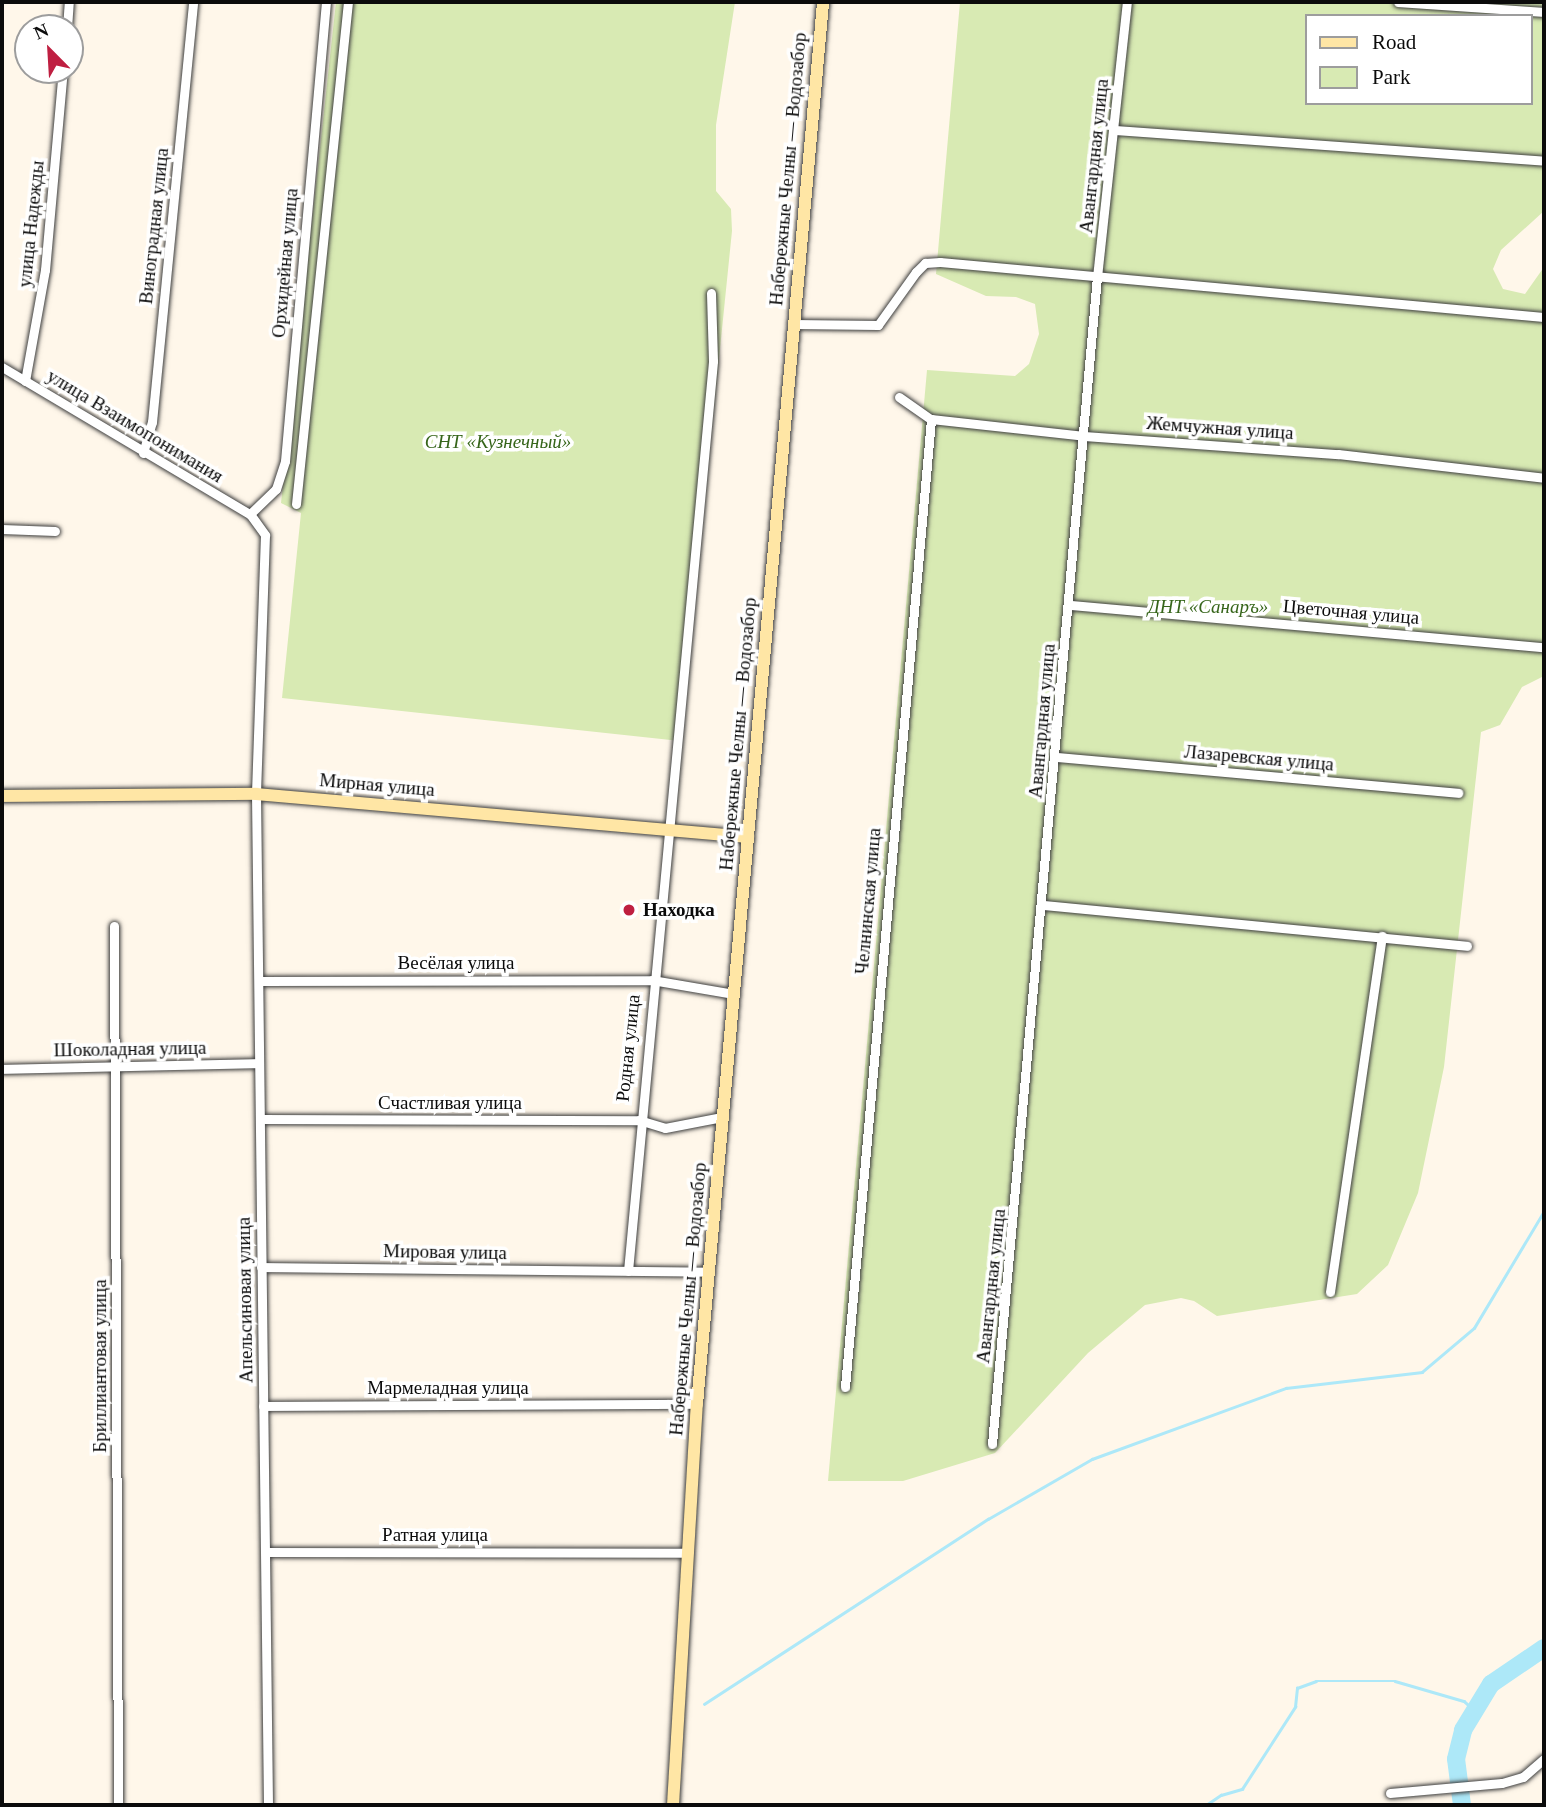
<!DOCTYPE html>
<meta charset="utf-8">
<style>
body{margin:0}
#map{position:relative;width:1546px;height:1807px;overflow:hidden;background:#fff7ea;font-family:"Times New Roman",serif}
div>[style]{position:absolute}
.green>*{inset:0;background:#d8eab3}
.stream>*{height:2.5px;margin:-1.25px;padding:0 1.25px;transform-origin:1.25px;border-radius:1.25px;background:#ade8f8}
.river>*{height:18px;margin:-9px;padding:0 9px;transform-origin:9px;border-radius:9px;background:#ade8f8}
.roads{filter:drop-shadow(0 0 2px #3e3e3e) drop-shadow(0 0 2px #3e3e3e)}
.street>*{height:9px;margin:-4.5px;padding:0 4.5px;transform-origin:4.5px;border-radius:4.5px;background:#fff}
.secondary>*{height:12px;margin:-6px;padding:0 6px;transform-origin:6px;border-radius:6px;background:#ffe6a5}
.dots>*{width:19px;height:19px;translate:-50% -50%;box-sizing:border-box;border:4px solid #fff;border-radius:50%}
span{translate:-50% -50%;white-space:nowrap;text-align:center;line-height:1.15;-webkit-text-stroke:7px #fff;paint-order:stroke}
.street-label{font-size:19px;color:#0b0b0b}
.park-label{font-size:19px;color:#36651a;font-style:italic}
.poi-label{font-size:19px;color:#0b0b0b;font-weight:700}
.left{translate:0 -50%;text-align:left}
.frame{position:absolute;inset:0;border:4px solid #0b0b0b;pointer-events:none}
.legend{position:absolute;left:1305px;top:14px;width:228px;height:91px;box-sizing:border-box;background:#fff;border:2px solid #9d9d9d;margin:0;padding:9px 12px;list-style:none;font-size:21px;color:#0b0b0b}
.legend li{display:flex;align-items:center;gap:14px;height:35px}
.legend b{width:35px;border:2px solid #9d9d9d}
.north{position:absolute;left:14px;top:14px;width:70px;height:70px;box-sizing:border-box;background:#fff;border:2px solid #9d9d9d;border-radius:50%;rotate:336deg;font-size:19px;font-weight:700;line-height:28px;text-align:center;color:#0b0b0b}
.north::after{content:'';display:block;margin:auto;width:24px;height:32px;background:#bf1f41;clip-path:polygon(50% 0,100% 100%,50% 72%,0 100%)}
</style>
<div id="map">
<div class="green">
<i style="clip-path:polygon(336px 2px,735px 2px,716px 125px,716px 191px,731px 209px,732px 231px,680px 741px,282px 698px,301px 513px,281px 503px)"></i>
<i style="clip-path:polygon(evenodd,960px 2px,1544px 2px,1544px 211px,1501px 250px,1493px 269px,1503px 289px,1525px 294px,1544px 267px,1544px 676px,1522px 687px,1500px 725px,1481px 732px,1444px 1067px,1418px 1193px,1388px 1265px,1357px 1294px,1217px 1316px,1194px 1301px,1181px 1298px,1145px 1305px,1088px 1353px,995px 1453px,903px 1481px,828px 1481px,927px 370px,1015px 376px,1029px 364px,1039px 334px,1035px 304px,1016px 297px,986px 296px,936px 274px,960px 2px,1306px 16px,1530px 16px,1530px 103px,1306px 103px,1306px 16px)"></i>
</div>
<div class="stream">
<i style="left:704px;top:1704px;width:339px;rotate:-33.1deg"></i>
<i style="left:988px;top:1519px;width:120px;rotate:-30deg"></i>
<i style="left:1092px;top:1459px;width:207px;rotate:-20.1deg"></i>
<i style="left:1286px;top:1388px;width:137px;rotate:-6.7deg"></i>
<i style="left:1422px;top:1372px;width:68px;rotate:-40.2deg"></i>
<i style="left:1474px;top:1328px;width:136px;rotate:-59.1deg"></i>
<i style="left:1206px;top:1805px;width:18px;rotate:-34deg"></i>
<i style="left:1221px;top:1795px;width:22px;rotate:-16deg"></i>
<i style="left:1242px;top:1789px;width:98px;rotate:-57.1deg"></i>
<i style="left:1295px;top:1707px;width:19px;rotate:-84deg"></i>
<i style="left:1297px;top:1688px;width:20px;rotate:-20deg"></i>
<i style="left:1316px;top:1681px;width:79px"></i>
<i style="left:1395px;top:1681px;width:72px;rotate:16.2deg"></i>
<i style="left:1464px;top:1701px;width:15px;rotate:42deg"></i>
</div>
<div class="river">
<i style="left:1462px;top:1805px;width:46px;rotate:-97.4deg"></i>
<i style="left:1456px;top:1759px;width:30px;rotate:-76deg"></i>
<i style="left:1463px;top:1730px;width:54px;rotate:-58.7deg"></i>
<i style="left:1491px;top:1684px;width:64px;rotate:-34.2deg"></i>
</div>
<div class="roads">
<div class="street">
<i style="left:1398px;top:2px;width:146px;rotate:3.9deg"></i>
<i style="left:67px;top:28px;width:26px;rotate:-86deg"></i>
<i style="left:1116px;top:130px;width:429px;rotate:4.1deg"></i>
<i style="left:793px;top:324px;width:85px;rotate:0.7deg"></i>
<i style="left:878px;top:325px;width:65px;rotate:-54.4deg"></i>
<i style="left:916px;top:272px;width:13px;rotate:-45deg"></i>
<i style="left:925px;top:263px;width:15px;rotate:-4deg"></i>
<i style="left:940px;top:262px;width:606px;rotate:5.2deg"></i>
<i style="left:2px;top:367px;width:288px;rotate:30.7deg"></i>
<i style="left:250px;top:514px;width:26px;rotate:54deg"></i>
<i style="left:265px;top:535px;width:259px;rotate:92deg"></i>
<i style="left:256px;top:794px;width:1011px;rotate:89.32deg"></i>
<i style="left:25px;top:381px;width:113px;rotate:-79.8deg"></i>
<i style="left:45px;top:270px;width:201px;rotate:-84.9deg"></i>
<i style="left:899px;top:397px;width:39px;rotate:35deg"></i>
<i style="left:931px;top:419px;width:154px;rotate:6.3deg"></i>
<i style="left:1084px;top:436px;width:255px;rotate:4.1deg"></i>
<i style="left:1338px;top:454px;width:207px;rotate:6.6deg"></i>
<i style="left:143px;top:453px;width:32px;rotate:-74deg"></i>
<i style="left:152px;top:422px;width:422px;rotate:-84.4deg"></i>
<i style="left:296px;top:504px;width:505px;rotate:-84.09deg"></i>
<i style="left:250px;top:514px;width:36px;rotate:-44deg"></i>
<i style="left:276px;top:489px;width:29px;rotate:-72deg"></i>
<i style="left:285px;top:461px;width:461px;rotate:-84.9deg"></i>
<i style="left:2px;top:529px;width:53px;rotate:2.2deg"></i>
<i style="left:1070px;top:605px;width:476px;rotate:5.1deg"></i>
<i style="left:1056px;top:757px;width:404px;rotate:5.1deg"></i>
<i style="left:1043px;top:905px;width:426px;rotate:5.5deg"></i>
<i style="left:114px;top:926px;width:879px;rotate:89.74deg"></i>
<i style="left:260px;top:981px;width:392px;rotate:-0.1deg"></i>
<i style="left:652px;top:980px;width:83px;rotate:9.7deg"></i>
<i style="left:2px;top:1069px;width:257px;rotate:-1.3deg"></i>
<i style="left:261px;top:1119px;width:378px;rotate:0.2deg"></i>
<i style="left:639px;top:1120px;width:27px;rotate:17deg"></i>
<i style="left:665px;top:1128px;width:58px;rotate:-10.9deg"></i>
<i style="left:261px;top:1267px;width:448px;rotate:0.6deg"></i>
<i style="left:628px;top:1271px;width:914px;rotate:-84.66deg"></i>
<i style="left:713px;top:361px;width:68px;rotate:-91.7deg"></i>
<i style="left:1330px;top:1292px;width:360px;rotate:-81.7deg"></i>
<i style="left:845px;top:1387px;width:972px;rotate:-84.92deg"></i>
<i style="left:263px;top:1406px;width:434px;rotate:-0.3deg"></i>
<i style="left:992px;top:1444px;width:1172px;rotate:-84.86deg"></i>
<i style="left:1097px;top:277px;width:277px;rotate:-83.8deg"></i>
<i style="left:266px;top:1552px;width:422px;rotate:0.1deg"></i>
<i style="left:1390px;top:1793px;width:112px;rotate:-5.1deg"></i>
<i style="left:1502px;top:1783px;width:22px;rotate:-16deg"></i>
<i style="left:1523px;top:1777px;width:28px;rotate:-41deg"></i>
</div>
<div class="secondary">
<i style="left:2px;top:796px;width:254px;rotate:-0.5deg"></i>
<i style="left:256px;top:794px;width:494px;rotate:5deg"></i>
<i style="left:673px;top:1805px;width:402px;rotate:-86.6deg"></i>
<i style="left:697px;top:1404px;width:1408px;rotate:-84.86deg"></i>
</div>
</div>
<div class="dots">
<i style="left:629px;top:910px;background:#bf1f41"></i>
</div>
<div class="street-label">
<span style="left:1094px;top:156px;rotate:-84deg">Авангардная улица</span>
<span style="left:788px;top:169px;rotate:-85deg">Набережные Челны — Водозабор</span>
<span style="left:31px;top:224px;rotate:-84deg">улица Надежды</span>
<span style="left:154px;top:226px;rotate:-84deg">Виноградная улица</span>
<span style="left:285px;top:263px;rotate:-85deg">Орхидейная улица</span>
<span style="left:135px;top:426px;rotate:31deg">улица Взаимопонимания</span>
<span style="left:1220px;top:428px;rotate:4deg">Жемчужная улица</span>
<span style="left:1351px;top:612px;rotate:5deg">Цветочная улица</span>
<span style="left:1042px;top:721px;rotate:-85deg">Авангардная улица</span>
<span style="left:738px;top:734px;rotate:-85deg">Набережные Челны — Водозабор</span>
<span style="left:1259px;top:758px;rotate:5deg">Лазаревская улица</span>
<span style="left:377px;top:785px;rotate:5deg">Мирная улица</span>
<span style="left:868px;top:901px;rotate:-85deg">Челнинская улица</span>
<span style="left:456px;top:963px">Весёлая улица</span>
<span style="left:628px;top:1048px;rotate:-84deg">Родная улица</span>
<span style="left:130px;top:1049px;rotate:-1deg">Шоколадная улица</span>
<span style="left:450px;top:1103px">Счастливая улица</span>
<span style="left:445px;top:1252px;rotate:1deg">Мировая улица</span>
<span style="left:991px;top:1286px;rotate:-84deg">Авангардная улица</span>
<span style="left:688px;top:1299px;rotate:-85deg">Набережные Челны — Водозабор</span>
<span style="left:245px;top:1300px;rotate:-91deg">Апельсиновая улица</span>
<span style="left:100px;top:1366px;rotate:-90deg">Бриллиантовая улица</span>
<span style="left:448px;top:1388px">Мармеладная улица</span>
<span style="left:435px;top:1535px">Ратная улица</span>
</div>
<div class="park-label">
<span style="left:498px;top:442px">СНТ «Кузнечный»</span>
<span style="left:1208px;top:607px">ДНТ «Санаръ»</span>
</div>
<div class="poi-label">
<span class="left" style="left:643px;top:910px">Находка</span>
</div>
<div class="frame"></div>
<ul class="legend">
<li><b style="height:9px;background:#ffe6a5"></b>Road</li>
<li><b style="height:19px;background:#d8eab3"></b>Park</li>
</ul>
<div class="north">N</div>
</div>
